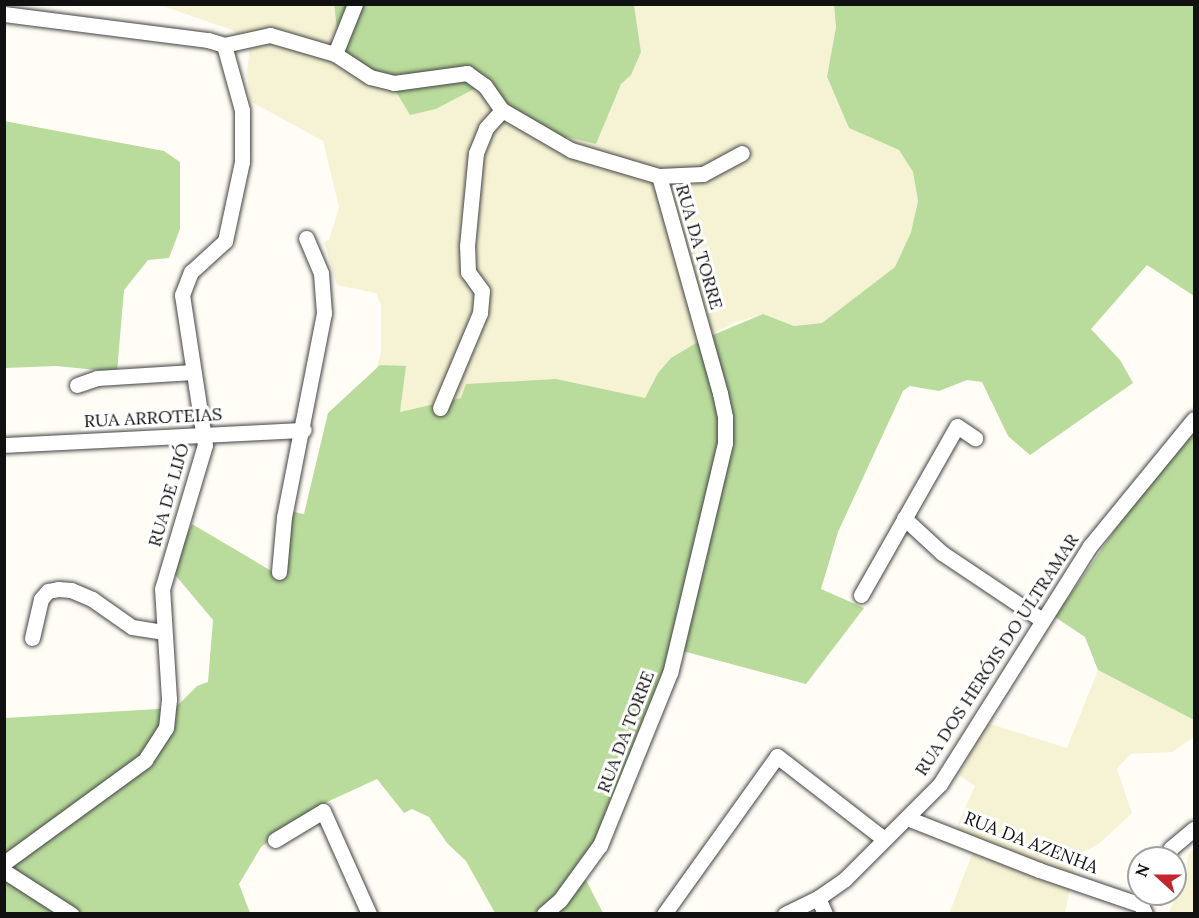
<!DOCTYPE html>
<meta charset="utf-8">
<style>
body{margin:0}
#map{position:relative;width:1199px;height:918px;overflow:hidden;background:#fffdf5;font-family:Lora,serif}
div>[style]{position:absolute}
.farmland>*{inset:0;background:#f6f3d4}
.forest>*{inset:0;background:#b9dc9c}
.roads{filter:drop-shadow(0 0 2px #444) drop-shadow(0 0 2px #444)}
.minor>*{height:15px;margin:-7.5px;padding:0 7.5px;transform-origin:7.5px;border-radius:7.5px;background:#fff}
span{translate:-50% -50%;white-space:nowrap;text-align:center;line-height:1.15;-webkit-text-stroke:6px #fff;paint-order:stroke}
.street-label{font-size:18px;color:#111}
.frame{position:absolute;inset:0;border:6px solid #111;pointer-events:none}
.north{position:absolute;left:1127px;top:846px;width:60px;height:60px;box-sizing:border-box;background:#fff;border:2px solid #a0a0a0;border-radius:50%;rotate:291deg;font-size:16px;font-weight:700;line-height:24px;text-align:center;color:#111}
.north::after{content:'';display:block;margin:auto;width:21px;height:27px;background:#c4262e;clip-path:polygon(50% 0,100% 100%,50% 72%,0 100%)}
</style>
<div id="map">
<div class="farmland">
<i style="clip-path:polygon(160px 5px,334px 5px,338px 39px,353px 61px,436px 109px,474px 89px,571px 124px,641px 52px,634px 5px,834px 5px,836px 27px,827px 78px,849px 128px,899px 150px,913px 172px,918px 201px,911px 232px,895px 267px,822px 323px,794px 326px,763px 314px,731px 324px,703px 339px,643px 403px,513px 383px,454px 401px,361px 420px,381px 353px,381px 305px,376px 293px,337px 285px,324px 242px,329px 240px,339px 207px,323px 141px,250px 101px,247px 73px,250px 44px,232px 30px)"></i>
<i style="clip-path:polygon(1098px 670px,1194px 720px,1194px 737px,1172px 752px,1130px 754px,1117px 769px,1132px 813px,1099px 844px,1077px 855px,1065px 913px,949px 914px,978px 839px,955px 831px,975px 786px,959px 775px,987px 723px,1067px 748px)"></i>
<i style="clip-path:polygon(1194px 848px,1194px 913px,1168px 913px,1187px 874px,1188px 855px)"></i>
</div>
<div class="forest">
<i style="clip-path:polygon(334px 4px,634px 5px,641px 52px,631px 75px,621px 84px,596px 144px,567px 137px,565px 141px,528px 121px,501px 99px,474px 89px,436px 109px,410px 115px,395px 90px,353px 61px,338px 39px)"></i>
<i style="clip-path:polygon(834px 5px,1194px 5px,1194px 296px,1147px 265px,1091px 329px,1120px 360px,1133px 383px,1030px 455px,1008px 436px,982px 382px,967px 380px,939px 391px,910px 386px,903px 391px,838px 532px,821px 589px,864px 608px,806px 684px,675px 649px,634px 766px,580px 869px,603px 913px,495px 913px,466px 861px,447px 843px,429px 817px,412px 809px,404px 813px,377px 779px,327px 802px,261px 847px,239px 884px,250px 913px,5px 914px,5px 718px,175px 708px,197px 686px,208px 682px,213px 620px,171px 570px,192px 524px,280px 576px,288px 511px,304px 514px,328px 413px,380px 365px,406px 366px,400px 412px,461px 398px,466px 384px,556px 379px,645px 398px,658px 373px,671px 358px,703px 339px,763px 314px,794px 326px,822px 323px,895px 267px,911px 232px,918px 201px,913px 172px,899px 150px,849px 128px,827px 77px,836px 27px)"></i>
<i style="clip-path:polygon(4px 121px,164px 151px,180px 162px,180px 229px,169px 258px,148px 260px,124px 290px,117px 372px,56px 366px,5px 368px)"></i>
<i style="clip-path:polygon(1194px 429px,1194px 720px,1098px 670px,1085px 637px,1055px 617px,1128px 511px)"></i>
</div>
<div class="roads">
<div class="minor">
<i style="left:4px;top:14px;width:206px;rotate:7.3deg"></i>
<i style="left:208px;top:40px;width:17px;rotate:17deg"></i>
<i style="left:224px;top:45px;width:47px;rotate:-12.3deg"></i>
<i style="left:270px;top:35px;width:68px;rotate:16.3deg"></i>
<i style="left:335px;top:54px;width:42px;rotate:33.3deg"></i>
<i style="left:370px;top:77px;width:25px;rotate:14deg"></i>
<i style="left:394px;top:83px;width:74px;rotate:-7.8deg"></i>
<i style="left:467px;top:73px;width:22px;rotate:36deg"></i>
<i style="left:485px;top:86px;width:29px;rotate:55deg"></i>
<i style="left:502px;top:110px;width:80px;rotate:30.1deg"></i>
<i style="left:571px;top:150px;width:92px;rotate:16.5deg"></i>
<i style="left:659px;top:176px;width:225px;rotate:74.3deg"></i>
<i style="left:720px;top:393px;width:25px;rotate:78deg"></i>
<i style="left:725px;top:417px;width:26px;rotate:90deg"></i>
<i style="left:725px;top:443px;width:236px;rotate:103.4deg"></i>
<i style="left:670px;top:673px;width:186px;rotate:112.1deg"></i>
<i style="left:600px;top:845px;width:68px;rotate:126deg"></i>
<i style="left:560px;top:900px;width:21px;rotate:139deg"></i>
<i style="left:335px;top:54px;width:54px;rotate:-68.2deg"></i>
<i style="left:659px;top:176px;width:44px;rotate:-2.6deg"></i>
<i style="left:703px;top:174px;width:44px;rotate:-28.3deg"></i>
<i style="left:77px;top:385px;width:21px;rotate:-19deg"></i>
<i style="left:97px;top:378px;width:96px;rotate:-3.6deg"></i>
<i style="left:440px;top:408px;width:103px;rotate:-67.2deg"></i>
<i style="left:480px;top:313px;width:22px;rotate:-85deg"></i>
<i style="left:482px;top:291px;width:24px;rotate:-126deg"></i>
<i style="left:468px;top:272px;width:26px;rotate:-92deg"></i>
<i style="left:467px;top:246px;width:93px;rotate:-84.5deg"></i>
<i style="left:476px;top:153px;width:27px;rotate:-68deg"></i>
<i style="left:486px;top:128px;width:24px;rotate:-48deg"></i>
<i style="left:4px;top:445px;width:300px;rotate:-2.9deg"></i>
<i style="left:904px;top:518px;width:52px;rotate:42.6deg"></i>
<i style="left:942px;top:553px;width:120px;rotate:33.8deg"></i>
<i style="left:279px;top:572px;width:55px;rotate:-84.8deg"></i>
<i style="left:284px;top:517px;width:208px;rotate:-78.9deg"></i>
<i style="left:324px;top:313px;width:40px;rotate:-94.3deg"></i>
<i style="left:321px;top:273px;width:38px;rotate:-113deg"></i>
<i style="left:861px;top:595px;width:194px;rotate:-60.4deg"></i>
<i style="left:957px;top:426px;width:22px;rotate:34deg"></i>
<i style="left:32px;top:638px;width:40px;rotate:-77deg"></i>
<i style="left:41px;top:599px;width:11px;rotate:-49deg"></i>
<i style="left:48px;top:591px;width:10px;rotate:-11deg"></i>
<i style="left:58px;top:589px;width:13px;rotate:4deg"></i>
<i style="left:71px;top:590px;width:23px;rotate:23deg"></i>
<i style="left:92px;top:599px;width:49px;rotate:35deg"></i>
<i style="left:132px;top:627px;width:31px;rotate:9deg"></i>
<i style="left:907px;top:818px;width:142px;rotate:21.5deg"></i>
<i style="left:1039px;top:870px;width:108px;rotate:18.9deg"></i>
<i style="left:1141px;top:905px;width:10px;rotate:66deg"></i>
<i style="left:275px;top:840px;width:56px;rotate:-31.1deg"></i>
<i style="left:323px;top:811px;width:113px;rotate:65.9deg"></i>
<i style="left:1166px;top:858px;width:11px;rotate:-63deg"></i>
<i style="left:1171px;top:848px;width:30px;rotate:-40deg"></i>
<i style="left:4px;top:863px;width:175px;rotate:-36.1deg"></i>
<i style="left:145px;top:760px;width:38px;rotate:-57deg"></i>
<i style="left:166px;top:728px;width:29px;rotate:-84deg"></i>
<i style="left:169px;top:699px;width:110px;rotate:-93.6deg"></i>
<i style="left:162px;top:589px;width:150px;rotate:-73.4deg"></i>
<i style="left:205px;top:445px;width:152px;rotate:-98.7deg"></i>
<i style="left:182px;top:295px;width:25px;rotate:-69deg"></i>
<i style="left:191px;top:272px;width:46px;rotate:-42.4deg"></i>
<i style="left:225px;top:241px;width:81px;rotate:-77.9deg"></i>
<i style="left:242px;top:162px;width:52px;rotate:-90deg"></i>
<i style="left:242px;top:110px;width:67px;rotate:-105.5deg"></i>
<i style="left:4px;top:871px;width:80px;rotate:32.7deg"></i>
<i style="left:818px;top:898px;width:17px;rotate:66deg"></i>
<i style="left:664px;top:914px;width:194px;rotate:-54.4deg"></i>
<i style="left:777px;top:756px;width:135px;rotate:37.8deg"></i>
<i style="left:785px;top:914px;width:37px;rotate:-26deg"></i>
<i style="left:818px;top:898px;width:33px;rotate:-35deg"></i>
<i style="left:845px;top:879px;width:134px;rotate:-45deg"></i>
<i style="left:940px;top:784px;width:281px;rotate:-57.8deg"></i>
<i style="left:1090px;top:546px;width:164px;rotate:-50.7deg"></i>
</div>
</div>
<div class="street-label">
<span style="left:699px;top:247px;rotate:74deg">RUA DA TORRE</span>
<span style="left:153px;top:418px;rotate:-3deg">RUA ARROTEIAS</span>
<span style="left:169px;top:495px;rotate:-74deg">RUA DE LIJÓ</span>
<span style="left:997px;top:655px;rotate:-57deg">RUA DOS HERÓIS DO ULTRAMAR</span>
<span style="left:626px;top:732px;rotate:-69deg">RUA DA TORRE</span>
<span style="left:1031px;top:843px;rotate:21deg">RUA DA AZENHA</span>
</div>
<div class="frame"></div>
<div class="north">N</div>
</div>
